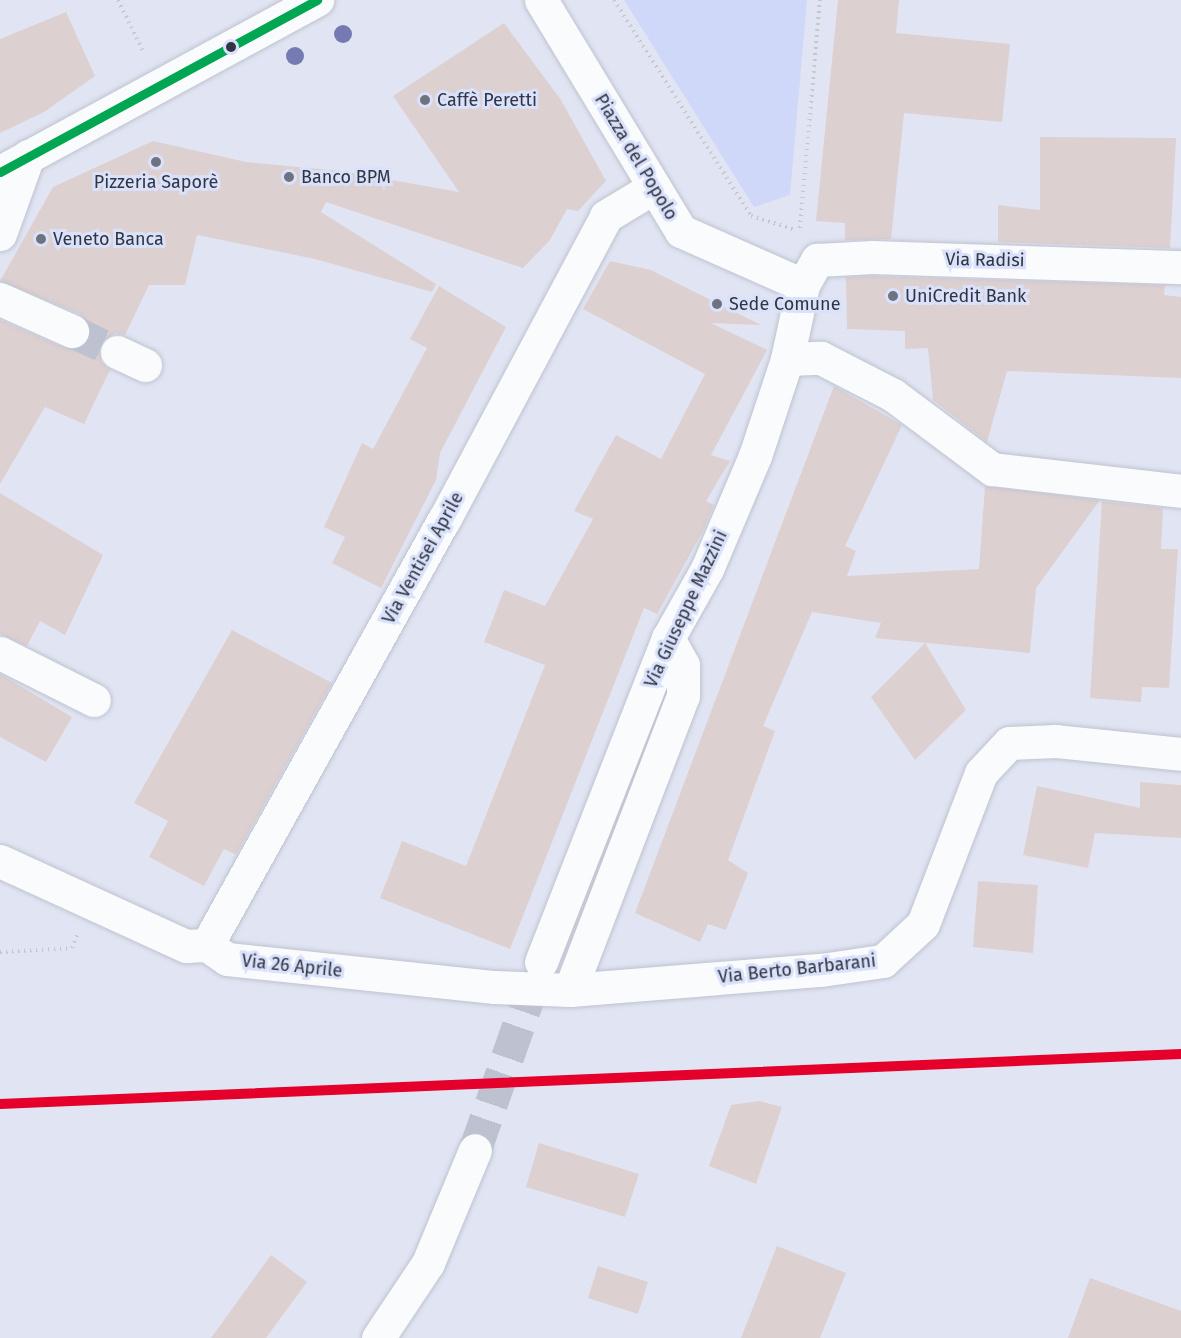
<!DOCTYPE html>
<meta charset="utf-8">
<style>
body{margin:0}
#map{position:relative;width:1181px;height:1338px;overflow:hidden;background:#e1e5f3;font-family:"Fira Sans",sans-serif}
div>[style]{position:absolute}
.green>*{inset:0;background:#cfd8f8}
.building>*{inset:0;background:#ddd0d1}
.minor-tunnel>*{height:33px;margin-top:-16.5px;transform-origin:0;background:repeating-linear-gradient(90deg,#bec2d0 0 33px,transparent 0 49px)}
.path>*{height:4px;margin-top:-2px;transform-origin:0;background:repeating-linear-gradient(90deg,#c5c7cc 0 1.5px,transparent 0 6px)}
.roads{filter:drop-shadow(0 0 2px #bfc2cf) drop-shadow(0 0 2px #bfc2cf)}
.minor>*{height:33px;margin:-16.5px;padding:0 16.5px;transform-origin:16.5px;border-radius:16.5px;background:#fafbfd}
.secondary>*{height:33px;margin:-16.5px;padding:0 16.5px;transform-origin:16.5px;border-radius:16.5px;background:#fafbfd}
.bus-1>*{height:9px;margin:-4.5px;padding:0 4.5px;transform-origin:4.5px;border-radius:4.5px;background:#00a651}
.rail-1>*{height:10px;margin:-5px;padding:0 5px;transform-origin:5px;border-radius:5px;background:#e4002b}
.trees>*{width:18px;height:18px;margin:-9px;border-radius:50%;background:#767ab3}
.dots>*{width:16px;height:16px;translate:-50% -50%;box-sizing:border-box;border:3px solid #d9e1fb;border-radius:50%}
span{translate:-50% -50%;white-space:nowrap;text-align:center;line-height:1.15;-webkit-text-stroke:6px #d9e1fb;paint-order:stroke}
.poi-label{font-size:18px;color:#313542}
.left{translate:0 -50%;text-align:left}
.street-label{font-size:18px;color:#313542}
</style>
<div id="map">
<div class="green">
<i style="clip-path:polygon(624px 0,807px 0,790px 195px,754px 207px)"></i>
</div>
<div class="building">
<i style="clip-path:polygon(838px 0,899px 0,896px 33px,1010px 44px,1002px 122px,904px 113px,891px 239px,845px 240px,845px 223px,816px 221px)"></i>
<i style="clip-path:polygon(66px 12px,95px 76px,44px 112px,0 133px,0 39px)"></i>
<i style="clip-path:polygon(504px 23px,561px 100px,606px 181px,578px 211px,567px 209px,550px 240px,523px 268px,326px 202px,321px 212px,436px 284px,432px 292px,315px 259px,197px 235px,185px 285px,149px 285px,125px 335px,115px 333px,100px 344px,101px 362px,110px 370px,84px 424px,45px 407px,0 484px,0 320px,65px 348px,83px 346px,89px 338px,91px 328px,80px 314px,0 281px,53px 187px,153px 141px,246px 162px,341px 171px,459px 192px,393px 96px)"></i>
<i style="clip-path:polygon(1040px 137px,1176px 138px,1170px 248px,998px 242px,998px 205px,1040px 210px)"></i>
<i style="clip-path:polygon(610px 261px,651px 270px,761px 325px,711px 323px,767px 350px,711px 455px,730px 461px,706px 501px,714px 505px,704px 529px,657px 614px,644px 608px,510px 949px,380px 898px,402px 841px,466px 866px,545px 665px,484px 642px,504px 590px,545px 606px,593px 519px,574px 511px,616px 435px,661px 459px,705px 374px,583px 309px)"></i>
<i style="clip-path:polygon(873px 276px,1165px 285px,1164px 295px,1181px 297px,1181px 378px,1007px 371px,987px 442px,933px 400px,928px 348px,905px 349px,905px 331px,847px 329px,846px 277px)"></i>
<i style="clip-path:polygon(439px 286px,506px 327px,440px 453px,436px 480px,381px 588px,332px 563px,345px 537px,324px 527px,362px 443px,373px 449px,427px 348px,410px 339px)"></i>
<i style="clip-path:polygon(834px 386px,902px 425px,845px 546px,856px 551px,847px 576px,979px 569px,985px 486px,1100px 500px,1036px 588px,1030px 653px,875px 638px,881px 623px,812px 612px,763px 726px,775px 731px,728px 860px,748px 873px,726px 930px,708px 924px,700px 942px,635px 913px)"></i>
<i style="clip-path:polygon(0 493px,103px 555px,65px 635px,40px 621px,27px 646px,0 634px)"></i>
<i style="clip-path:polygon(1102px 501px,1163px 508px,1161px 549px,1178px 549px,1169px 688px,1142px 687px,1141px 702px,1090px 698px)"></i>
<i style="clip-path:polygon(232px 630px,332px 683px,236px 855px,224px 849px,204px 886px,149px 857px,168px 821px,134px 803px)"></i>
<i style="clip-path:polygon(925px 643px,966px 710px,915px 760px,871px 697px)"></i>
<i style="clip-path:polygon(0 674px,72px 717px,46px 762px,0 737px)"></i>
<i style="clip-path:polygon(1140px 782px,1181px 785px,1181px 838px,1095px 833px,1088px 868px,1023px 855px,1037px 786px,1140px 808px)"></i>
<i style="clip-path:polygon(978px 881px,1038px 885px,1033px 953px,973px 947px)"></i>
<i style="clip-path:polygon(759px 1101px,782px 1107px,756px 1184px,709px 1166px,731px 1105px)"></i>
<i style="clip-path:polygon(539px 1143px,639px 1174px,625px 1217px,526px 1187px)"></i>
<i style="clip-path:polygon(777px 1246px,846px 1273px,820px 1338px,741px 1338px)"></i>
<i style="clip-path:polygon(271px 1255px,307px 1282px,266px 1338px,211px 1338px)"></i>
<i style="clip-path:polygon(598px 1266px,648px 1282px,638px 1314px,588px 1298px)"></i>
<i style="clip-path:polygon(1090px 1278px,1181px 1311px,1181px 1338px,1068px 1338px)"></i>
</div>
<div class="minor-tunnel">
<i style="left:72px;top:331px;width:50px;rotate:25deg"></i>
<i style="left:475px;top:1150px;width:199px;rotate:-70.7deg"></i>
</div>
<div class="path">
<i style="left:118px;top:0;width:59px;rotate:63.9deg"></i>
<i style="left:614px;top:0;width:256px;rotate:57.6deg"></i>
<i style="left:751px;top:216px;width:47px;rotate:17.3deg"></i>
<i style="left:800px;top:228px;width:229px;rotate:-85deg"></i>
<i style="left:0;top:952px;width:72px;rotate:-3.2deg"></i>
<i style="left:72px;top:948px;width:14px;rotate:-69deg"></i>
</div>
<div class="roads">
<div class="minor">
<i style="left:541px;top:0;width:270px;rotate:58.8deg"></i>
<i style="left:681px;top:231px;width:133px;rotate:23.9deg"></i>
<i style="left:0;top:234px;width:83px;rotate:-70.3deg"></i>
<i style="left:0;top:299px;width:79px;rotate:24deg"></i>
<i style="left:117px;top:352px;width:31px;rotate:25deg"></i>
<i style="left:787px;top:359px;width:34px;rotate:-2deg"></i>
<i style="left:821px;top:358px;width:81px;rotate:27.2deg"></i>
<i style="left:893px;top:395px;width:124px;rotate:36.8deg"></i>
<i style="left:992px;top:469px;width:190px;rotate:6.6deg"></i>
<i style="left:0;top:653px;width:105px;rotate:26.6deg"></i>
<i style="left:0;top:861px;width:205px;rotate:24.6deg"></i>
<i style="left:186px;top:946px;width:21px;rotate:-3deg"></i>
<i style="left:207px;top:945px;width:24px;rotate:35deg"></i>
<i style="left:227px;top:959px;width:269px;rotate:6deg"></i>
<i style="left:495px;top:987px;width:75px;rotate:2.3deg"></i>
<i style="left:570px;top:990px;width:252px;rotate:-4.6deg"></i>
<i style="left:821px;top:970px;width:63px;rotate:-8.3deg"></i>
<i style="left:883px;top:961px;width:54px;rotate:-42.8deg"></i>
<i style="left:923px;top:924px;width:162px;rotate:-69deg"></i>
<i style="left:981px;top:773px;width:41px;rotate:-47deg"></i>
<i style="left:1009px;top:743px;width:47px;rotate:-2.4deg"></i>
<i style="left:1056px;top:741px;width:126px;rotate:5.9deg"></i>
<i style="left:207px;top:945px;width:487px;rotate:-60.9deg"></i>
<i style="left:444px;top:520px;width:344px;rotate:-61.9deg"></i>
<i style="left:606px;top:216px;width:56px;rotate:-31.1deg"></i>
<i style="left:541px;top:962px;width:348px;rotate:-68.6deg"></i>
<i style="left:668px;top:638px;width:79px;rotate:-60.5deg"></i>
<i style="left:707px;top:569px;width:123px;rotate:-67deg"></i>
<i style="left:755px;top:456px;width:102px;rotate:-71.7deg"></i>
<i style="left:787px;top:359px;width:76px;rotate:-77.8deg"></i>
<i style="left:803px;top:285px;width:29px;rotate:-61deg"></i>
<i style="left:817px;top:260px;width:56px;rotate:-3.1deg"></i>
<i style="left:873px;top:257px;width:308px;rotate:1.9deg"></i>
<i style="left:570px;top:990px;width:315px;rotate:-69deg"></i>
<i style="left:683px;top:696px;width:31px;rotate:-90deg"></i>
<i style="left:683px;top:665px;width:31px;rotate:-119deg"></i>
<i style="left:378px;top:1338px;width:90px;rotate:-56.3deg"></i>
<i style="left:428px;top:1263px;width:122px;rotate:-67.4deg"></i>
</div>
<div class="secondary">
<i style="left:0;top:172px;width:361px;rotate:-28.5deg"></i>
</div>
</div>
<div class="bus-1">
<i style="left:0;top:172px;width:361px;rotate:-28.5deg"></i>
</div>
<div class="rail-1">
<i style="left:0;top:1104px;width:1182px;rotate:-2.42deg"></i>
</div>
<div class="trees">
<i style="left:343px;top:34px"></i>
<i style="left:295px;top:56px"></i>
</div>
<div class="dots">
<i style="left:231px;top:47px;background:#313542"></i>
<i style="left:425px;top:100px;background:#6f7380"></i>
<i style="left:156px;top:162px;background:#6f7380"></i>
<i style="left:289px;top:177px;background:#6f7380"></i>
<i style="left:41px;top:239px;background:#6f7380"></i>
<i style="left:893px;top:296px;background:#6f7380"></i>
<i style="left:717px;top:304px;background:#6f7380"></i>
</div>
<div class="poi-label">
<span class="left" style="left:437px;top:100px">Caffè Peretti</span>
<span class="left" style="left:301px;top:177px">Banco BPM</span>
<span style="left:156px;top:182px">Pizzeria Saporè</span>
<span class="left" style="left:53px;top:239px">Veneto Banca</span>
<span class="left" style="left:905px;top:296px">UniCredit Bank</span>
<span class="left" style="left:729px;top:304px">Sede Comune</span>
</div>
<div class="street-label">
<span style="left:636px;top:157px;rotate:59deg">Piazza del Popolo</span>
<span style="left:985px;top:260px;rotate:1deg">Via Radisi</span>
<span style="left:423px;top:558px;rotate:-61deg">Via Ventisei Aprile</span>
<span style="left:686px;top:609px;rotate:-65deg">Via Giuseppe Mazzini</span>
<span style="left:292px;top:966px;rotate:6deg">Via 26 Aprile</span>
<span style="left:797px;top:969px;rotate:-6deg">Via Berto Barbarani</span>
</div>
</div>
